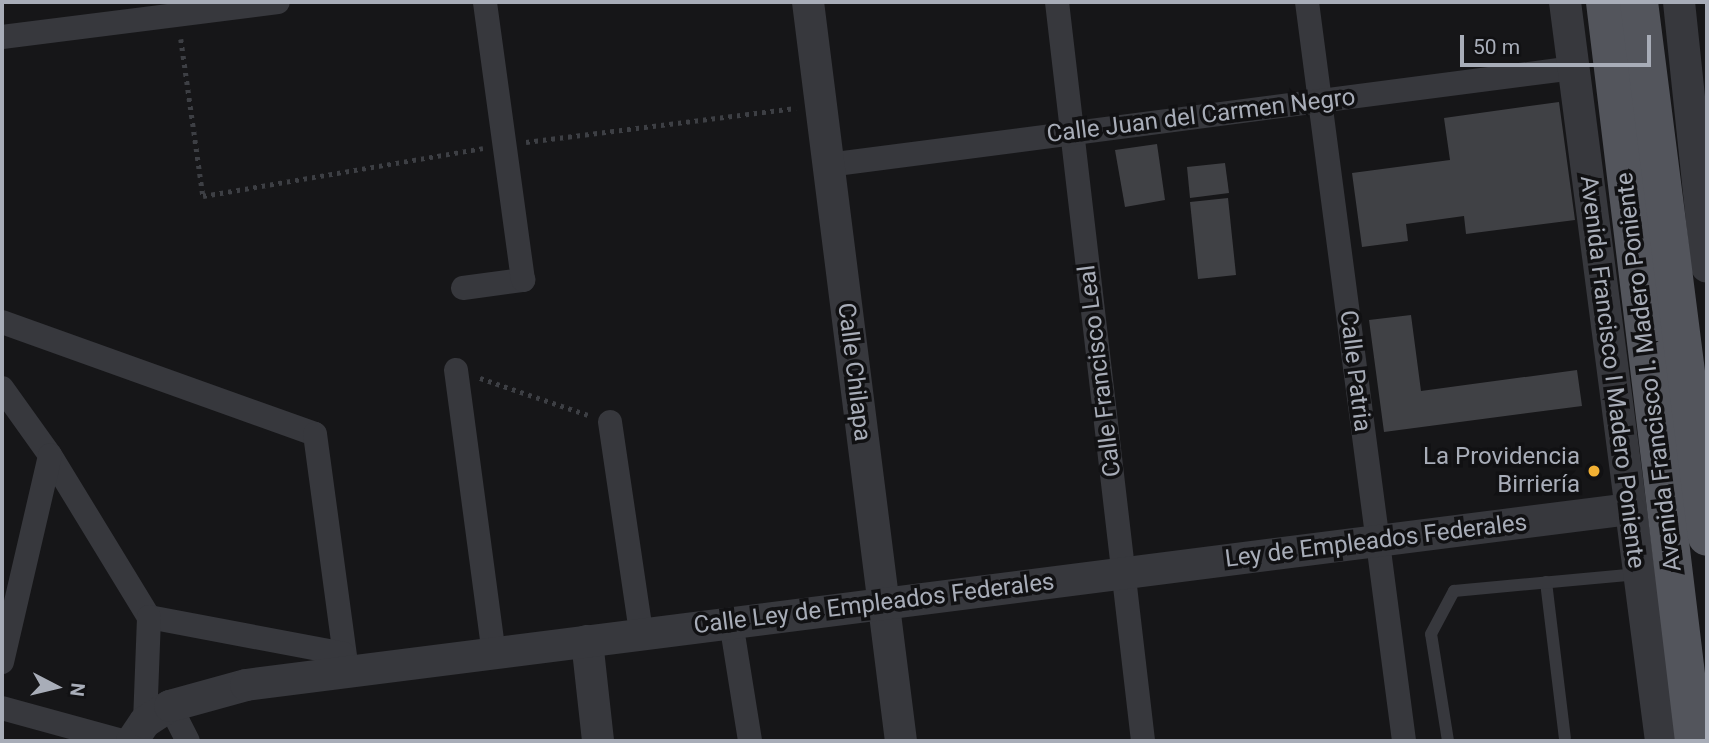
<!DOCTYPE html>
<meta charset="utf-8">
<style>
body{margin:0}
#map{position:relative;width:1709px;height:743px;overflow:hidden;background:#161618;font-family:Roboto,sans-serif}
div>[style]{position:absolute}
.building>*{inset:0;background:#404145}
.path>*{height:4.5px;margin-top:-2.25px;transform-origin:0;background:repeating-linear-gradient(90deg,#3d3f44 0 3.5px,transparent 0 8.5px)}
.service>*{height:12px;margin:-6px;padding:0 6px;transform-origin:6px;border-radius:6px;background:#37383d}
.minor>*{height:24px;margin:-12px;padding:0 12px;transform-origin:12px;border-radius:12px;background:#37383d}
.tertiary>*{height:32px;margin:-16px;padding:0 16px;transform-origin:16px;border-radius:16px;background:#37383d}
.primary>*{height:38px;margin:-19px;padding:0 19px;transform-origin:19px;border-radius:19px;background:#53555c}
.dots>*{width:19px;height:19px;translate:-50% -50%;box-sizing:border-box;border:4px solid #111113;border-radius:50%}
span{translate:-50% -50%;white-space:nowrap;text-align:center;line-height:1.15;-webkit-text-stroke:7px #111113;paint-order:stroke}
.street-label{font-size:24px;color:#a8adb8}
.poi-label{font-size:24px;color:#a8adb8}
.right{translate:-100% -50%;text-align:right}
.frame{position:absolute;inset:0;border:4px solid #a8adb8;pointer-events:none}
.north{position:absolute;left:21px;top:652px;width:70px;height:70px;-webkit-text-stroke:5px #111113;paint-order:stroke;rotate:97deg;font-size:19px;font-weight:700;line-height:28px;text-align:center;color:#a8adb8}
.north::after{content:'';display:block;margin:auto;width:24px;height:32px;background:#a8adb8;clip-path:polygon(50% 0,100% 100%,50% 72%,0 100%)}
.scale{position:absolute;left:1460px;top:35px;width:191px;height:32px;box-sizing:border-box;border:4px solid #a8adb8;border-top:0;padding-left:9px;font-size:21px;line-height:24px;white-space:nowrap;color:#a8adb8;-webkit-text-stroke:5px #111113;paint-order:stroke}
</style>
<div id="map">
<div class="building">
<i style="clip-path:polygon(1559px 102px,1575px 220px,1466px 234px,1464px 216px,1406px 224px,1408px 241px,1362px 247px,1352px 173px,1450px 160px,1444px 118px)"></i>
<i style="clip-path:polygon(1157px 144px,1165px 200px,1125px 207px,1115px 150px)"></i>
<i style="clip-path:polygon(1225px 163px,1229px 193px,1190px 198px,1187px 167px)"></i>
<i style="clip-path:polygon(1228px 198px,1236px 275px,1198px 279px,1190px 202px)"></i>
<i style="clip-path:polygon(1411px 315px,1421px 391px,1577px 370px,1582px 406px,1384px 432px,1369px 320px)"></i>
</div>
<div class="path">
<i style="left:181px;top:39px;width:159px;rotate:82deg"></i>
<i style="left:203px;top:196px;width:284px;rotate:-9.7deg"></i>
<i style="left:526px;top:142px;width:272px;rotate:-7.2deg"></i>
<i style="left:480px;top:378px;width:114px;rotate:18.9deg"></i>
</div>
<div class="service">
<i style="left:1546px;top:582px;width:157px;rotate:83.1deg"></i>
<i style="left:1448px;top:741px;width:108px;rotate:-99deg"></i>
<i style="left:1431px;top:634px;width:49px;rotate:-61.9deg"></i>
<i style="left:1454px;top:591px;width:185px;rotate:-5.3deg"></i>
</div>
<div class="minor">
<i style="left:1057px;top:2px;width:744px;rotate:83.36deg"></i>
<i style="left:1307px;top:2px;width:745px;rotate:82.52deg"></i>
<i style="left:2px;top:37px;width:278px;rotate:-7.2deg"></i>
<i style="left:828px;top:165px;width:752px;rotate:-7.41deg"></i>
<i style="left:463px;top:288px;width:61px;rotate:-7.6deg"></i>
<i style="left:523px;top:280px;width:281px;rotate:-97.8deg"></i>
<i style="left:2px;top:322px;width:332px;rotate:19.7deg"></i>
<i style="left:315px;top:434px;width:238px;rotate:82.3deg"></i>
<i style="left:456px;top:370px;width:287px;rotate:82.4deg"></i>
<i style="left:2px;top:388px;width:82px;rotate:54.4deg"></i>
<i style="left:50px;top:455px;width:190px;rotate:58.6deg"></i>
<i style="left:149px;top:617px;width:198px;rotate:10.7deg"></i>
<i style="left:610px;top:422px;width:213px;rotate:81.6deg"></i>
<i style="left:731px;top:622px;width:121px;rotate:80.9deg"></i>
<i style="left:2px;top:662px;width:212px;rotate:-76.9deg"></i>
<i style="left:170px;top:706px;width:39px;rotate:63deg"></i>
<i style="left:2px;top:708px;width:124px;rotate:15.4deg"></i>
<i style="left:145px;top:722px;width:105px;rotate:-87.8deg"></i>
</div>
<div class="tertiary">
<i style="left:808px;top:2px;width:745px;rotate:82.83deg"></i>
<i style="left:1565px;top:2px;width:745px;rotate:82.6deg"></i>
<i style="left:1679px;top:2px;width:266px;rotate:84deg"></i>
<i style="left:587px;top:641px;width:101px;rotate:83.7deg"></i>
<i style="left:132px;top:741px;width:23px;rotate:-56deg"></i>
<i style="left:145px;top:722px;width:30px;rotate:-33deg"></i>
<i style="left:170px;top:706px;width:79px;rotate:-15.4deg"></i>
<i style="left:246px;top:685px;width:1394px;rotate:-7.25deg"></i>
</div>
<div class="primary">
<i style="left:1605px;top:2px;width:744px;rotate:83.13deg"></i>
<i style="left:1639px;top:2px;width:539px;rotate:82.76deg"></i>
</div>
<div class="dots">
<i style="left:1594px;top:471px;background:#f2b134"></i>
</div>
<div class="street-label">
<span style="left:1201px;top:116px;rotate:-7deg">Calle Juan del Carmen Negro</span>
<span style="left:1100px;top:371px;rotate:-97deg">Calle Francisco Leal</span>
<span style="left:1355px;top:371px;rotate:83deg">Calle Patria</span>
<span style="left:854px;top:372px;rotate:83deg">Calle Chilapa</span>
<span style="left:1612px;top:372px;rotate:83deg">Avenida Francisco I Madero Poniente</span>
<span style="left:1649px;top:372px;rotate:-97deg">Avenida Francisco I. Madero Poniente</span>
<span style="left:1376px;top:541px;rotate:-7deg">Ley de Empleados Federales</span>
<span style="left:874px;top:604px;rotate:-7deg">Calle Ley de Empleados Federales</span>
</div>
<div class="poi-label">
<span class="right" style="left:1580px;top:471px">La Providencia<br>Birriería</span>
</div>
<div class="frame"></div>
<div class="north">N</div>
<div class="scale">50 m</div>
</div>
